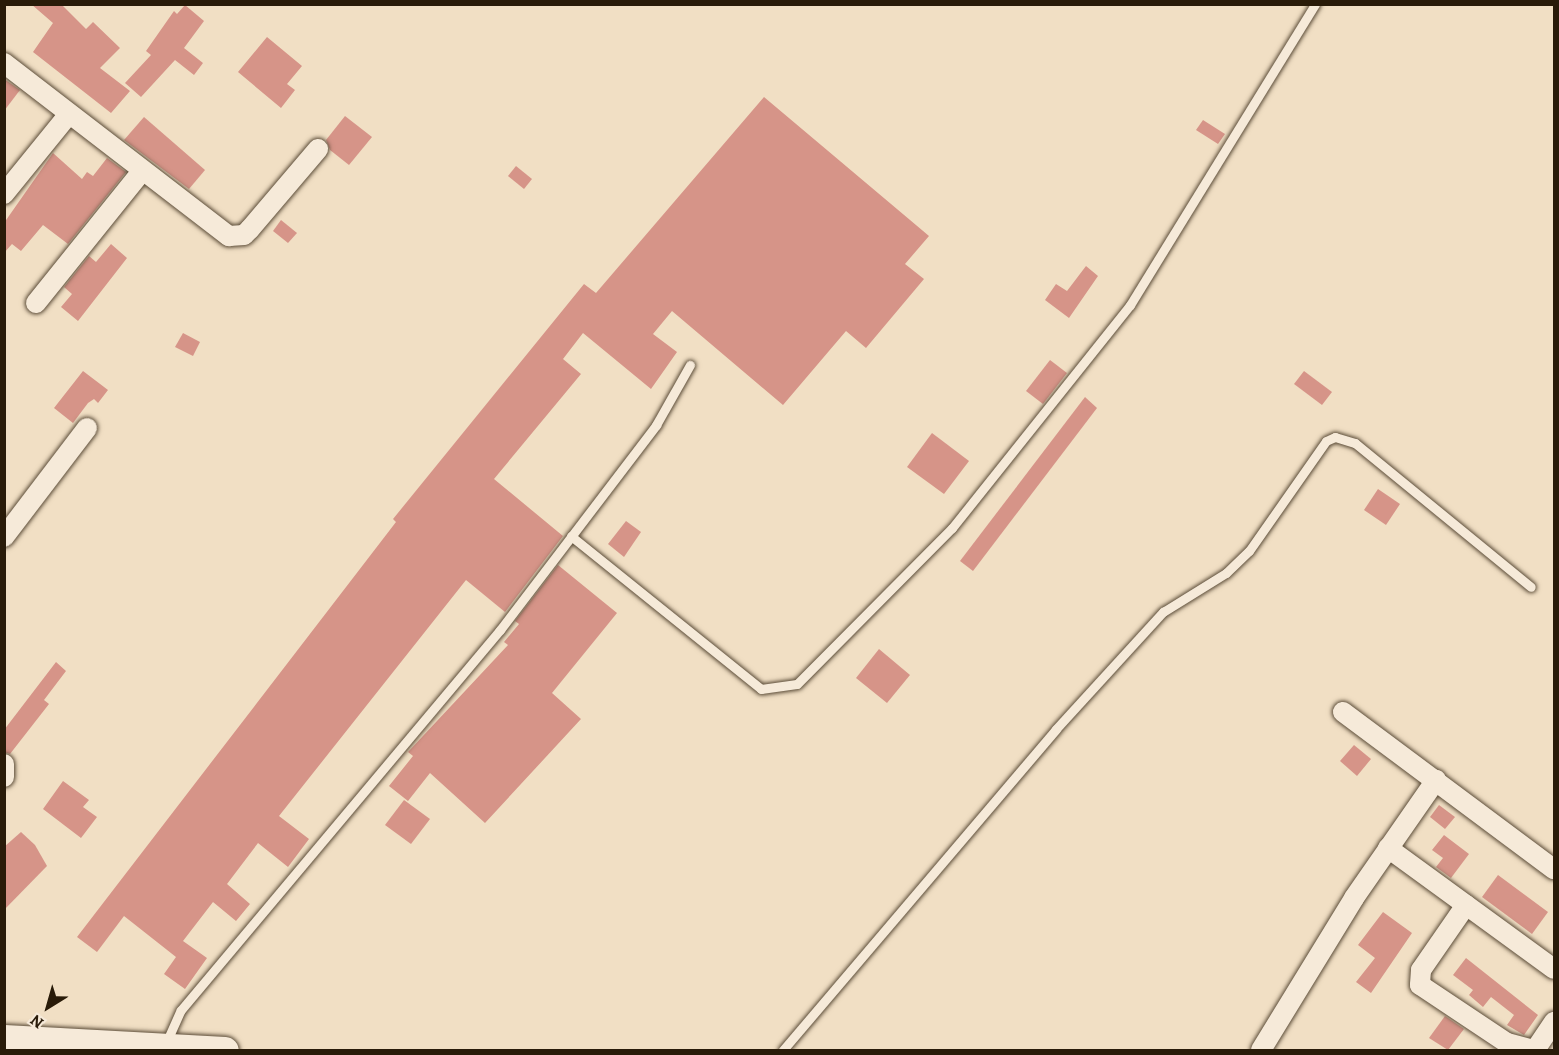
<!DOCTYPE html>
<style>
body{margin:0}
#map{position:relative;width:1559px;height:1055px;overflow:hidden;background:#f1dfc4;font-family:Alegreya,serif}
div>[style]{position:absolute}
.building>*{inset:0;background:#d69488}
.roads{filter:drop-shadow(0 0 2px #5b4c38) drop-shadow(0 0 2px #5b4c38)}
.service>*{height:9px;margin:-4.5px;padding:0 4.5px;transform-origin:4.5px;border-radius:4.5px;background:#f6ead9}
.minor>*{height:20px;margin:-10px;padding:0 10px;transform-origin:10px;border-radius:10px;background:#f6ead9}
.secondary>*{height:27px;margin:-13.5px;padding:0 13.5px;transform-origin:13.5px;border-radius:13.5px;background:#f6ead9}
span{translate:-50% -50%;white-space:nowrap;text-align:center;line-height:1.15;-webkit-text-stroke:6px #f6ead9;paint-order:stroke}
.frame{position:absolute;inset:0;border:6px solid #291b09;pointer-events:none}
.north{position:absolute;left:18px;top:977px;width:60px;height:60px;-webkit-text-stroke:4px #f6ead9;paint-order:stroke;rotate:217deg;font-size:16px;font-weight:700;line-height:24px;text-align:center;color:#291b09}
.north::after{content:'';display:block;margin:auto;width:21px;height:27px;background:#291b09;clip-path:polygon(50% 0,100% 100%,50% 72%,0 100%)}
</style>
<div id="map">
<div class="building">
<i style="clip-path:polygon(31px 4px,61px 4px,86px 29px,93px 22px,120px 48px,100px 68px,130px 91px,111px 113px,33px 52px,53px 23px)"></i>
<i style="clip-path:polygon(185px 5px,204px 21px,184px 48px,203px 63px,194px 75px,175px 60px,141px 97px,125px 83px,151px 55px,146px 51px,174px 11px,177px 14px)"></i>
<i style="clip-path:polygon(267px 37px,302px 66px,287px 84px,295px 90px,281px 108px,238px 72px)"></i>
<i style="clip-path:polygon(4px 79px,20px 90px,4px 111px)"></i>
<i style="clip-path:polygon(764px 97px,929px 236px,905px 264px,924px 279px,866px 348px,846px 331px,783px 405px,672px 311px,653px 334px,677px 352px,651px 389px,583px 333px,563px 359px,581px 374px,494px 479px,563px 536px,505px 612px,466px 580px,279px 816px,309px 839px,288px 867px,258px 843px,227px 884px,250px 904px,236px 921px,213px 902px,183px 941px,207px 958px,185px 989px,164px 974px,176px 957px,124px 916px,97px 952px,77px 937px,396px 522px,393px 519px,584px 284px,596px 293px)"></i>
<i style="clip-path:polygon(345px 116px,372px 137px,349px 165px,330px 150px,326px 140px)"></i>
<i style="clip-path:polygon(144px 117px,205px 170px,189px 189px,124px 140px)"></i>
<i style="clip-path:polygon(1203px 120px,1225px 134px,1218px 144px,1196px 130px)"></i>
<i style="clip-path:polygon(53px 153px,82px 179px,87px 172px,93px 176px,107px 158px,126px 172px,68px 244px,43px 225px,21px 251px,12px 244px,4px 253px,4px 223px)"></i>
<i style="clip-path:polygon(516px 166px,532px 179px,524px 189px,508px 176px)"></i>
<i style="clip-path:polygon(281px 220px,297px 233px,288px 243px,273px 231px)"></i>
<i style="clip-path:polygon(111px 244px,127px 258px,78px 321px,61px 307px,72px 294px,64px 287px,89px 256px,96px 262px)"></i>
<i style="clip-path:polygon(1086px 266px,1098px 276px,1069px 318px,1045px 300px,1056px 284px,1067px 291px)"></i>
<i style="clip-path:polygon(183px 333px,200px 342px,193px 356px,175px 347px)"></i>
<i style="clip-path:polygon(1050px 360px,1067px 373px,1043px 404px,1026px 391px)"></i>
<i style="clip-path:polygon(83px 371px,108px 390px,98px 403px,94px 399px,88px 403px,73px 423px,54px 408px)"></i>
<i style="clip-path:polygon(1304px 371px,1332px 392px,1322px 405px,1294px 384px)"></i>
<i style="clip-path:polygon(1085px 397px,1097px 408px,973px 571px,960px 561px)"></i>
<i style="clip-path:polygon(932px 433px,969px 461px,944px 494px,907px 467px)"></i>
<i style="clip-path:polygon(1378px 489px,1400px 504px,1386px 525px,1364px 510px)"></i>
<i style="clip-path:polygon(626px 521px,641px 532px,624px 557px,608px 544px)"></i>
<i style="clip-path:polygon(558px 565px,617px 613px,552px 693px,581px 719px,485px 823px,430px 773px,408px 801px,389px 786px,413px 756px,408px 752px,508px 645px,504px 642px,519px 624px,515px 621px)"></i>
<i style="clip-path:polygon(879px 649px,910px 675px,887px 703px,856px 678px)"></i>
<i style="clip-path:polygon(56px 662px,66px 671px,44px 700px,49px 704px,10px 754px,4px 752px,4px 730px)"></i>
<i style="clip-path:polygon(1354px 745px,1371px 759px,1357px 776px,1340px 761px)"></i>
<i style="clip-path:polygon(63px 781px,89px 800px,83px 807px,97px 817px,81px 838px,43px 809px)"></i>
<i style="clip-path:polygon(404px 800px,430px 819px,411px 844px,385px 825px)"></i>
<i style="clip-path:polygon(1439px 805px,1455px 817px,1445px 829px,1430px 817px)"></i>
<i style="clip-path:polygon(21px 832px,35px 845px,47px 866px,4px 910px,4px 847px)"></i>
<i style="clip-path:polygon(1444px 835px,1469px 854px,1451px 878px,1436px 867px,1443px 858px,1432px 850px)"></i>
<i style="clip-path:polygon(1498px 875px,1548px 912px,1532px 934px,1482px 897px)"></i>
<i style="clip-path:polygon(1383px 912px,1412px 933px,1371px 993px,1356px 982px,1375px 958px,1358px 945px)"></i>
<i style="clip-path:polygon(1466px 958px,1538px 1015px,1524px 1035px,1507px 1025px,1514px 1015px,1491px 997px,1483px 1007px,1469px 995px,1473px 990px,1453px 975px)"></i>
<i style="clip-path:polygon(1445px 1016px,1464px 1029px,1448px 1050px,1429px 1038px)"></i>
</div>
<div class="roads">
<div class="service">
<i style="left:571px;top:536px;width:244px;rotate:38.8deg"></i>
<i style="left:761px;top:689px;width:36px;rotate:-8deg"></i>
<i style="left:797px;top:684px;width:220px;rotate:-45.2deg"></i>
<i style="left:952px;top:528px;width:285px;rotate:-51.4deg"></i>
<i style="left:1130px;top:305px;width:353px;rotate:-58.4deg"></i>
<i style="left:166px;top:1043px;width:36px;rotate:-66deg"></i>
<i style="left:181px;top:1010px;width:496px;rotate:-50deg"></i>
<i style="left:500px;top:630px;width:258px;rotate:-52.7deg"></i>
<i style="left:656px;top:425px;width:69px;rotate:-60.5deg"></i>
<i style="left:783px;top:1050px;width:421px;rotate:-49.6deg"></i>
<i style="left:1056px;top:729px;width:159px;rotate:-47.6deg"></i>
<i style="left:1163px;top:612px;width:74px;rotate:-31.8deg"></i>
<i style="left:1226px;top:573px;width:32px;rotate:-44deg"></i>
<i style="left:1249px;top:551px;width:134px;rotate:-55deg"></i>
<i style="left:1326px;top:441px;width:10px;rotate:-24deg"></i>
<i style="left:1335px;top:437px;width:21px;rotate:17deg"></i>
<i style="left:1355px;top:443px;width:227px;rotate:39.3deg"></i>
</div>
<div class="minor">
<i style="left:4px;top:63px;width:284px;rotate:37.6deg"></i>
<i style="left:229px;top:236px;width:15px;rotate:-4deg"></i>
<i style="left:244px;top:235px;width:8px;rotate:-45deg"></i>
<i style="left:250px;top:229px;width:105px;rotate:-49.6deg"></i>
<i style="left:4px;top:194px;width:103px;rotate:-50.9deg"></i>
<i style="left:36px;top:303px;width:169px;rotate:-51.2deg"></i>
<i style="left:4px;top:537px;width:137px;rotate:-52.7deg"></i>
<i style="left:1343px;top:712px;width:263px;rotate:36.7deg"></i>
<i style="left:4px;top:764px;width:13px;rotate:90deg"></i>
<i style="left:1388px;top:848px;width:205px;rotate:36.1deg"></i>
<i style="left:1466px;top:905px;width:79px;rotate:124.7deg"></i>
<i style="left:1421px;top:970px;width:15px;rotate:94deg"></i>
<i style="left:1420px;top:985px;width:105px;rotate:33.7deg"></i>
<i style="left:1507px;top:1043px;width:28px;rotate:15deg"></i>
<i style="left:1261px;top:1050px;width:178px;rotate:-58.5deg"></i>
<i style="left:1354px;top:898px;width:144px;rotate:-55.2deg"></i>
<i style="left:1535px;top:1050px;width:34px;rotate:-56deg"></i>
</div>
<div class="secondary">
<i style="left:4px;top:1038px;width:221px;rotate:3.1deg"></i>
</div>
</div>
<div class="frame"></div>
<div class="north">N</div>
</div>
